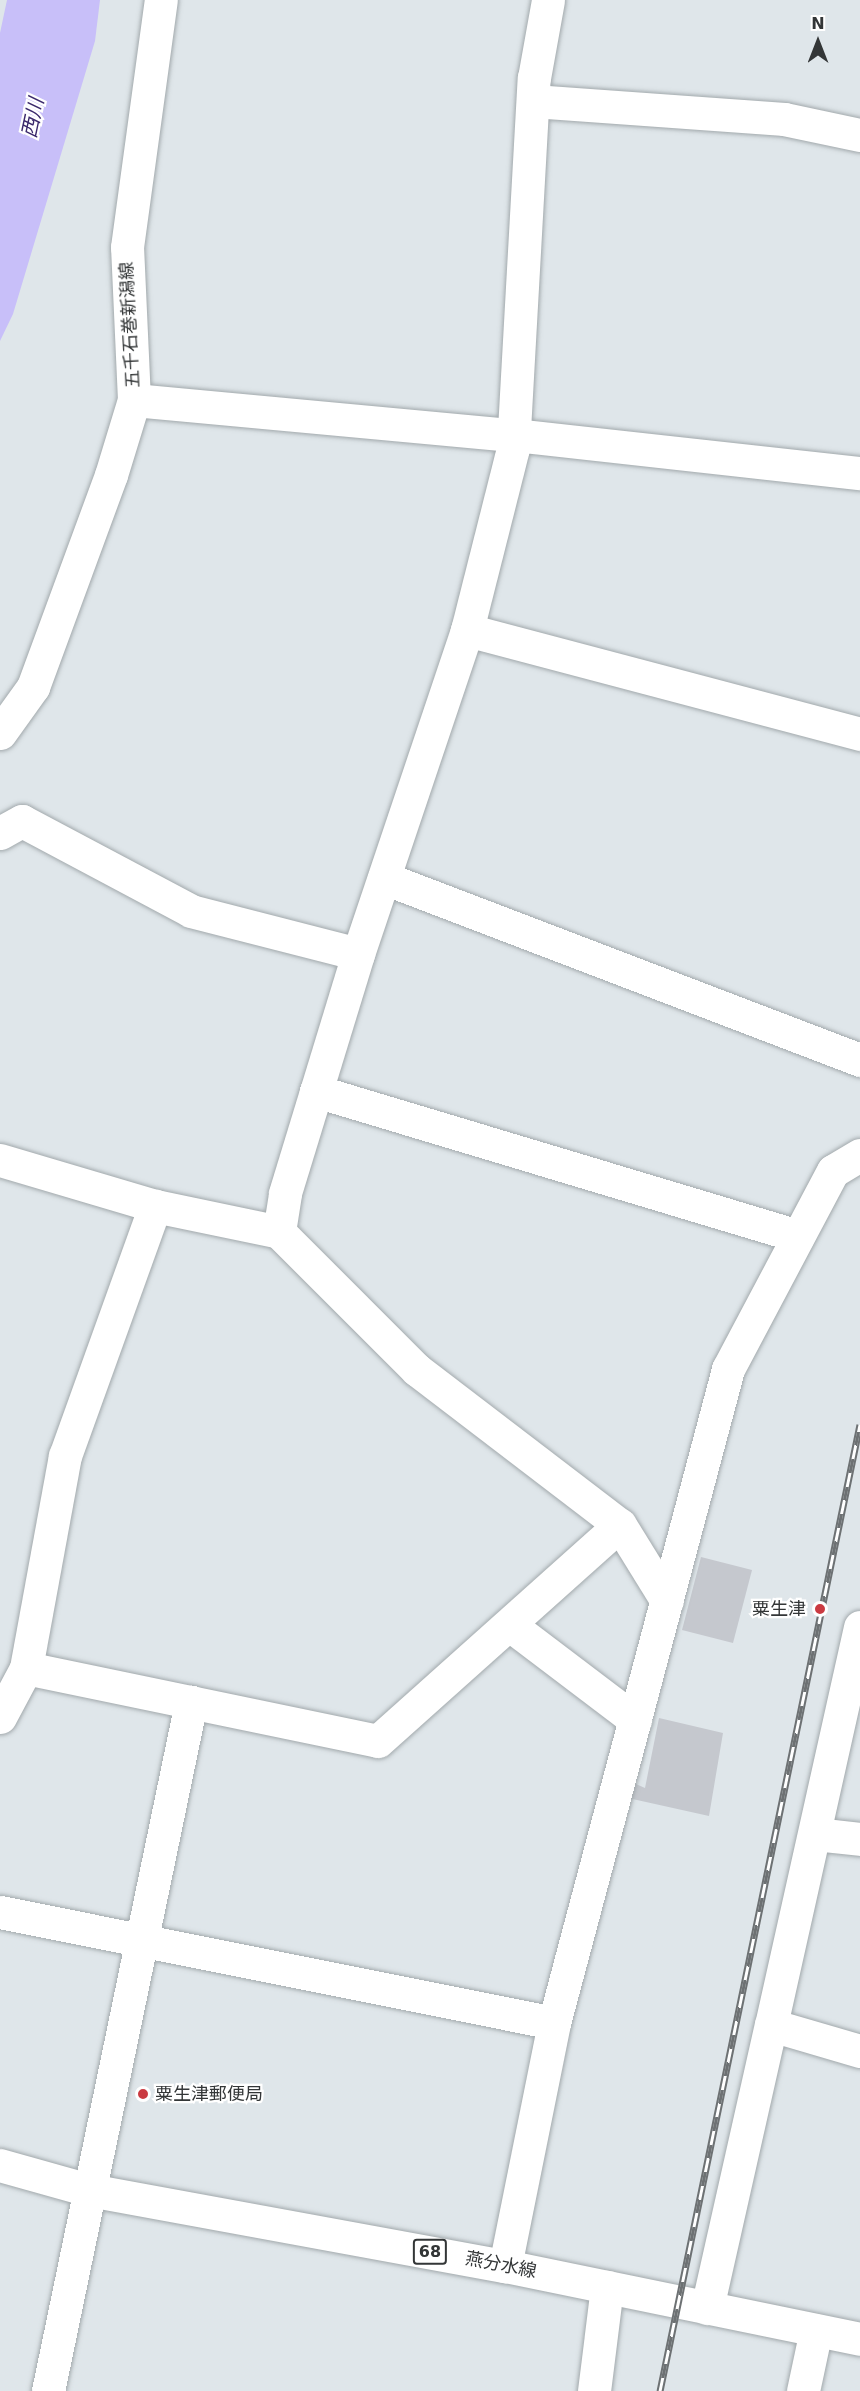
<!DOCTYPE html>
<meta charset="utf-8">
<style>
body{margin:0}
#map{position:relative;width:860px;height:2391px;overflow:hidden;background:#dfe6ea;font-family:"DejaVu Sans","Noto Sans JP",sans-serif}
div>[style]{position:absolute}
.water>*{inset:0;background:#c8bff9}
.building>*{inset:0;background:#c5c8ce}
.roads{filter:drop-shadow(0 0 2px #a2a9ac) drop-shadow(0 0 2px #a2a9ac)}
.minor>*{height:33px;margin:-16.5px;padding:0 16.5px;transform-origin:16.5px;border-radius:16.5px;background:#fff}
.major>*{height:33px;margin:-16.5px;padding:0 16.5px;transform-origin:16.5px;border-radius:16.5px;background:#fff}
.rail>*{height:7px;margin-top:-3.5px;transform-origin:0;background:repeating-linear-gradient(90deg,#fff 0 14px,#6d7173 0 28px);box-sizing:border-box;border-block:2px solid #6d7173}
.dots>*{width:16px;height:16px;translate:-50% -50%;box-sizing:border-box;border:3px solid #fff;border-radius:50%}
span{translate:-50% -50%;white-space:nowrap;text-align:center;line-height:1.15;-webkit-text-stroke:4.5px #fff;paint-order:stroke}
.shield-label span{padding:2px 4px;background:#fff;border:2px solid;border-radius:4px;-webkit-text-stroke-width:0}
.shield-label{font-size:16px;color:#333637;font-weight:700}
.street-label{font-size:18px;color:#333637}
.poi-label{font-size:18px;color:#333637}
.right{translate:-100% -50%;text-align:right}
.left{translate:0 -50%;text-align:left}
.water-label{font-size:20px;color:#3b296c;font-style:italic}
.north{position:absolute;left:788px;top:12px;width:60px;height:60px;-webkit-text-stroke:4px #fff;paint-order:stroke;rotate:0deg;font-size:16px;font-weight:700;line-height:24px;text-align:center;color:#333637}
.north::after{content:'';display:block;margin:auto;width:21px;height:27px;background:#333637;clip-path:polygon(50% 0,100% 100%,50% 72%,0 100%)}
</style>
<div id="map">
<div class="water">
<i style="clip-path:polygon(7px 0,100px 0,95px 41px,13px 314px,0 341px,0 33px)"></i>
</div>
<div class="building">
<i style="clip-path:polygon(701px 1557px,752px 1570px,733px 1643px,682px 1630px)"></i>
<i style="clip-path:polygon(659px 1718px,723px 1733px,709px 1816px,628px 1798px,629px 1781px,645px 1788px)"></i>
</div>
<div class="roads">
<div class="minor">
<i style="left:533px;top:101px;width:252px;rotate:4.1deg"></i>
<i style="left:784px;top:119px;width:78px;rotate:11.9deg"></i>
<i style="left:134px;top:400px;width:382px;rotate:5.3deg"></i>
<i style="left:514px;top:435px;width:348px;rotate:6.3deg"></i>
<i style="left:467px;top:630px;width:407px;rotate:14.8deg"></i>
<i style="left:0;top:833px;width:25px;rotate:-29deg"></i>
<i style="left:22px;top:821px;width:191px;rotate:28deg"></i>
<i style="left:191px;top:911px;width:172px;rotate:14.4deg"></i>
<i style="left:384px;top:878px;width:510px;rotate:20.92deg"></i>
<i style="left:316px;top:1091px;width:503px;rotate:16.74deg"></i>
<i style="left:0;top:1160px;width:162px;rotate:16.5deg"></i>
<i style="left:155px;top:1206px;width:127px;rotate:11.8deg"></i>
<i style="left:279px;top:1232px;width:195px;rotate:45deg"></i>
<i style="left:417px;top:1370px;width:255px;rotate:37.4deg"></i>
<i style="left:620px;top:1525px;width:89px;rotate:58.3deg"></i>
<i style="left:279px;top:1232px;width:39px;rotate:-81deg"></i>
<i style="left:285px;top:1193px;width:250px;rotate:-73deg"></i>
<i style="left:358px;top:954px;width:342px;rotate:-71.4deg"></i>
<i style="left:467px;top:630px;width:188px;rotate:-75.8deg"></i>
<i style="left:513px;top:448px;width:371px;rotate:-86.8deg"></i>
<i style="left:534px;top:78px;width:79px;rotate:-79.8deg"></i>
<i style="left:510px;top:1625px;width:157px;rotate:37.2deg"></i>
<i style="left:860px;top:1627px;width:408px;rotate:102.6deg"></i>
<i style="left:771px;top:2025px;width:93px;rotate:16.3deg"></i>
<i style="left:26px;top:1668px;width:359px;rotate:11.7deg"></i>
<i style="left:378px;top:1741px;width:324px;rotate:-41.8deg"></i>
<i style="left:0;top:1717px;width:55px;rotate:-62deg"></i>
<i style="left:26px;top:1668px;width:216px;rotate:-79.6deg"></i>
<i style="left:65px;top:1456px;width:266px;rotate:-70.2deg"></i>
<i style="left:815px;top:1834px;width:45px;rotate:6.3deg"></i>
<i style="left:0;top:1912px;width:565px;rotate:11.33deg"></i>
<i style="left:505px;top:2266px;width:248px;rotate:-78.6deg"></i>
<i style="left:554px;top:2023px;width:677px;rotate:-75.1deg"></i>
<i style="left:728px;top:1369px;width:224px;rotate:-62.1deg"></i>
<i style="left:833px;top:1171px;width:31px;rotate:-31deg"></i>
<i style="left:707px;top:2308px;width:290px;rotate:-77.3deg"></i>
<i style="left:48px;top:2391px;width:704px;rotate:-78.27deg"></i>
<i style="left:594px;top:2391px;width:105px;rotate:-82.9deg"></i>
<i style="left:803px;top:2391px;width:62px;rotate:-78deg"></i>
</div>
<div class="major">
<i style="left:0;top:733px;width:57px;rotate:-54.3deg"></i>
<i style="left:33px;top:687px;width:226px;rotate:-69.8deg"></i>
<i style="left:111px;top:475px;width:78px;rotate:-73deg"></i>
<i style="left:134px;top:400px;width:153px;rotate:-92.6deg"></i>
<i style="left:127px;top:247px;width:249px;rotate:-82.2deg"></i>
<i style="left:0;top:2165px;width:92px;rotate:15.7deg"></i>
<i style="left:89px;top:2190px;width:423px;rotate:10.4deg"></i>
<i style="left:505px;top:2266px;width:362px;rotate:11.6deg"></i>
</div>
</div>
<div class="rail">
<i style="left:660px;top:2391px;width:987px;rotate:-78.31deg"></i>
</div>
<div class="dots">
<i style="left:820px;top:1609px;background:#ca3a41"></i>
<i style="left:143px;top:2094px;background:#ca3a41"></i>
</div>
<div class="shield-label">
<span style="left:430px;top:2252px">68</span>
</div>
<div class="street-label">
<span style="left:130px;top:325px;rotate:-93deg">五千石巻新潟線</span>
<span style="left:501px;top:2265px;rotate:11deg">燕分水線</span>
</div>
<div class="poi-label">
<span class="right" style="left:806px;top:1609px">粟生津</span>
<span class="left" style="left:155px;top:2094px">粟生津郵便局</span>
</div>
<div class="water-label">
<span style="left:33px;top:118px;rotate:-78deg">西川</span>
</div>
<div class="north">N</div>
</div>
